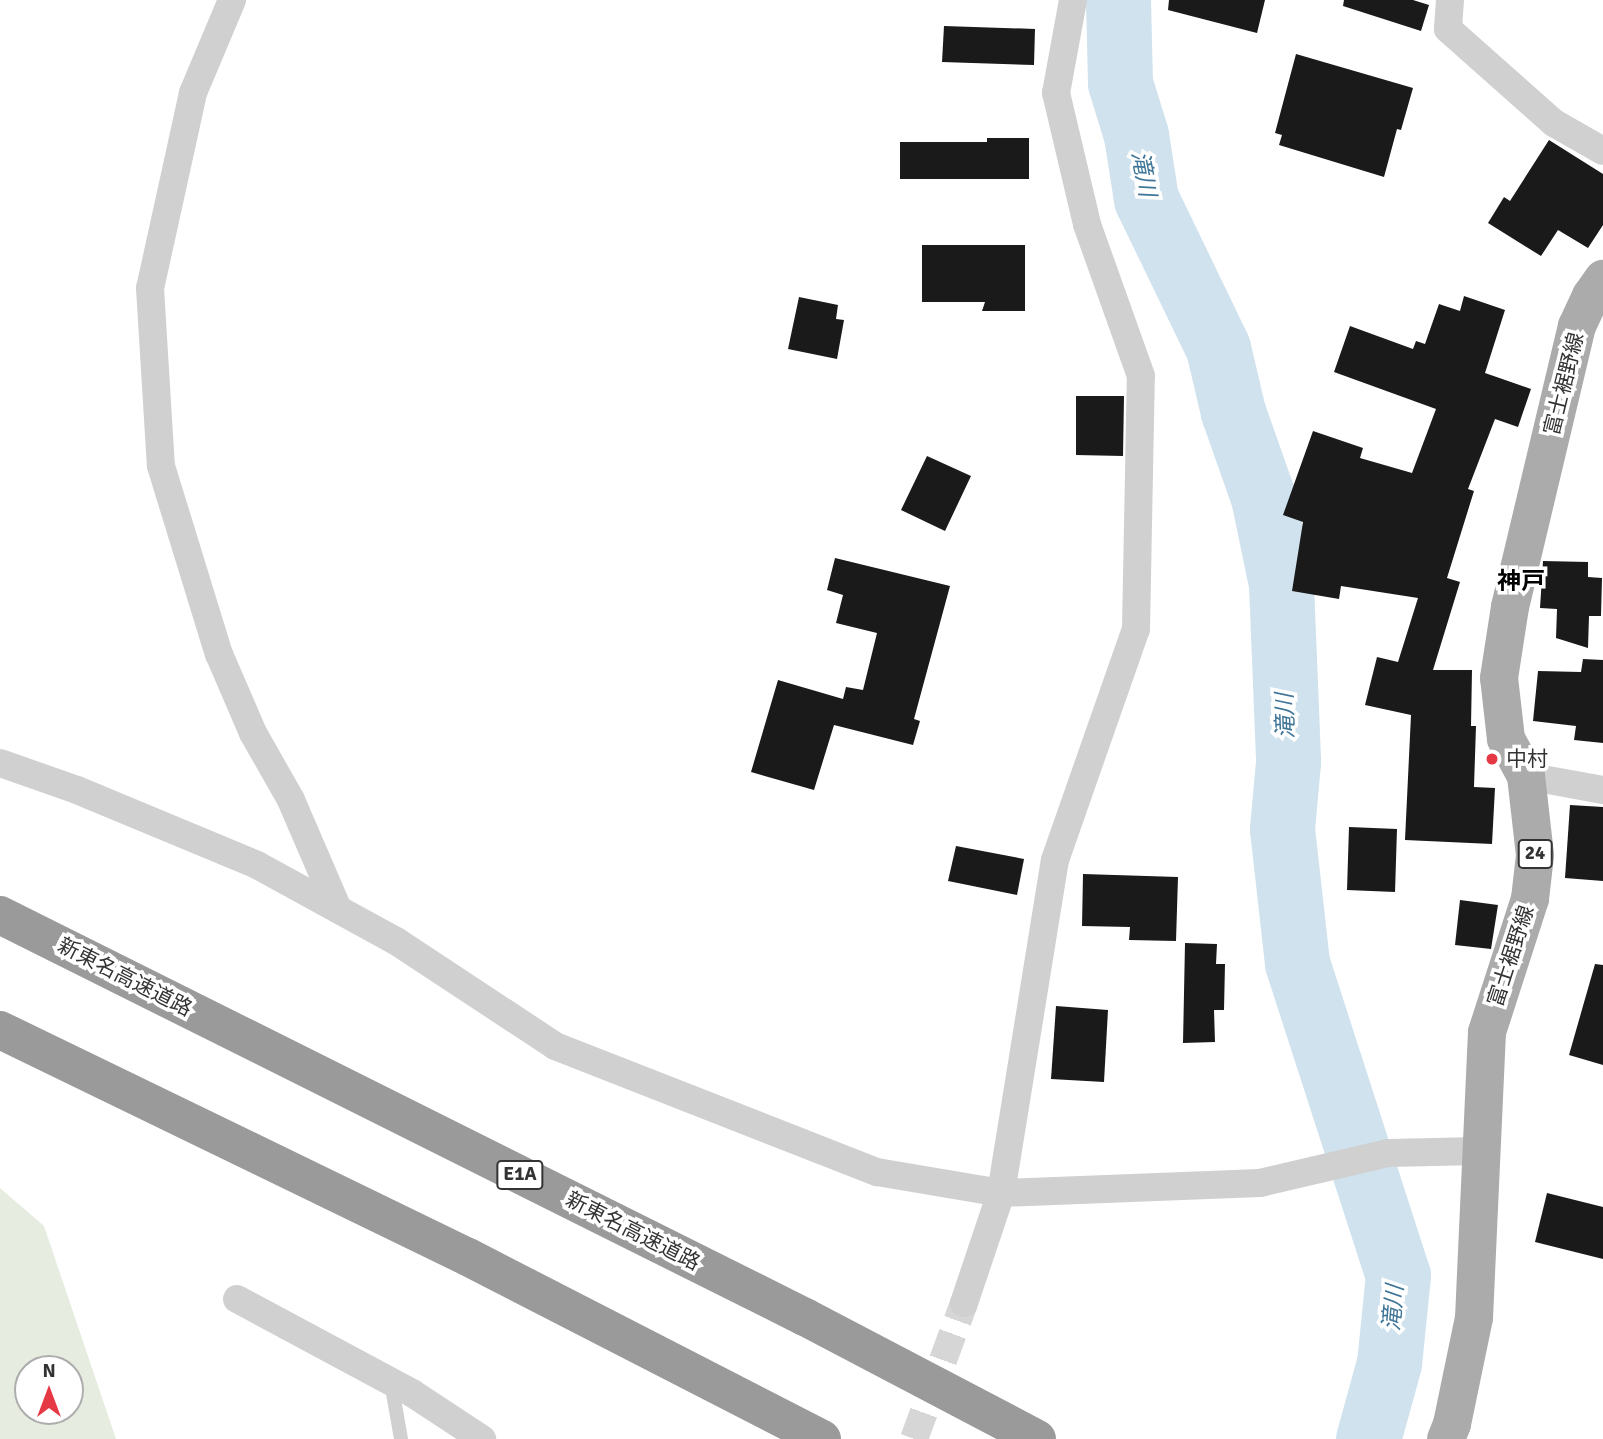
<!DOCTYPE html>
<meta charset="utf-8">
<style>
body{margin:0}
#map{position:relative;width:1603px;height:1439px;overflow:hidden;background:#fff;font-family:Signika,"Noto Sans JP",sans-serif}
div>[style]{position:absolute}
.green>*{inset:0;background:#e6ecdf}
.river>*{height:65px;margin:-32.5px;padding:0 32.5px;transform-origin:32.5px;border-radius:32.5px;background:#cfe2ee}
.building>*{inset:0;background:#1a1a1a}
.minor-tunnel>*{height:28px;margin-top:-14px;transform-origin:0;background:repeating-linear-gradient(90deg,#d6d6d6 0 28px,transparent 0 42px)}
.service>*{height:14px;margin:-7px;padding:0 7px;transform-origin:7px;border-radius:7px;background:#d0d0d0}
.minor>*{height:28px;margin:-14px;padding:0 14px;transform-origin:14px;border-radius:14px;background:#d0d0d0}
.primary>*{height:38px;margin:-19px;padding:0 19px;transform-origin:19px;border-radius:19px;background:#ababab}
.motorway>*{height:38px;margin:-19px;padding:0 19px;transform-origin:19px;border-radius:19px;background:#9a9a9a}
.dots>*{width:19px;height:19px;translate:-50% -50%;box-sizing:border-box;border:4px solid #fff;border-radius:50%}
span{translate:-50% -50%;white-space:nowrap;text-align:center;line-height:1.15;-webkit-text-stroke:7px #fff;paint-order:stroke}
.shield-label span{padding:2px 5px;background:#fff;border:2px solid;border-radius:5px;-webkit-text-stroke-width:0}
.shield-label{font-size:19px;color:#333;font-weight:700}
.street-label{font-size:21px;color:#333}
.poi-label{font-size:21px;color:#333}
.left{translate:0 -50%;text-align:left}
.water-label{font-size:23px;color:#3f7597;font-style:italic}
.quarter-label{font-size:24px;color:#000;font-weight:700}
.north{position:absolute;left:14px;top:1355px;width:70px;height:70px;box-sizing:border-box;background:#fff;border:2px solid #adadad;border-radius:50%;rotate:0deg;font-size:19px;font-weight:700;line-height:28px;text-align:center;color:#333}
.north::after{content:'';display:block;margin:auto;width:24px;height:32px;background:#e63946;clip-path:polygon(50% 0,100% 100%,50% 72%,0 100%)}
</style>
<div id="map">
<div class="green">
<i style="clip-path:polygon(evenodd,0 1188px,44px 1226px,116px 1439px,0 1439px,0 1188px,28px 1369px,70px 1369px,70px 1411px,28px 1411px,28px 1369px)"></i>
</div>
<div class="river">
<i style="left:1118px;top:0;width:83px;rotate:88.6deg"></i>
<i style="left:1120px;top:83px;width:54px;rotate:72.9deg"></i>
<i style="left:1136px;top:135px;width:65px;rotate:81.1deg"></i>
<i style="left:1146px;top:199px;width:165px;rotate:64.2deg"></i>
<i style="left:1218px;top:348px;width:66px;rotate:76.8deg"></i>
<i style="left:1233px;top:412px;width:90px;rotate:70.6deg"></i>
<i style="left:1263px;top:497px;width:89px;rotate:78.3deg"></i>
<i style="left:1281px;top:584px;width:178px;rotate:87.7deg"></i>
<i style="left:1288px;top:762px;width:67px;rotate:95.1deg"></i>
<i style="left:1282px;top:829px;width:135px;rotate:83.6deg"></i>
<i style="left:1297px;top:963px;width:328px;rotate:72.1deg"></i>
<i style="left:1398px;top:1275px;width:88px;rotate:95.8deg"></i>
<i style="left:1389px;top:1363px;width:79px;rotate:105.4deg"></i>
</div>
<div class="building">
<i style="clip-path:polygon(1169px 0,1265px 0,1257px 33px,1168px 10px)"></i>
<i style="clip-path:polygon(1344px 0,1413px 0,1429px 5px,1421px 31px,1343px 6px)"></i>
<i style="clip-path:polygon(944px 26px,1035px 29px,1034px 65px,942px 62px)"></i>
<i style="clip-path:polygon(1296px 54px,1413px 88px,1401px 130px,1397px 129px,1384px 177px,1279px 145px,1282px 135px,1275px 133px)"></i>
<i style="clip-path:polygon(987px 138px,1029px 138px,1029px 179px,900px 179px,900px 142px,987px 142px)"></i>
<i style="clip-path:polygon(1549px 140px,1603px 174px,1603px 225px,1588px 248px,1558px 230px,1541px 256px,1488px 223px,1504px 197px,1510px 201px)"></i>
<i style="clip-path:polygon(922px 245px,1025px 245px,1025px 311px,982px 311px,985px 302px,922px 302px)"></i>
<i style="clip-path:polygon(1464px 296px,1505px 310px,1485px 373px,1531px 389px,1518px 427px,1495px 419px,1468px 489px,1474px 491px,1447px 578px,1460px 582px,1433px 670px,1472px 670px,1471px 726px,1476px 726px,1474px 787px,1495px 788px,1492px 844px,1405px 840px,1411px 715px,1365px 705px,1377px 657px,1398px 662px,1418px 598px,1341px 586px,1339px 599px,1292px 591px,1303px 522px,1283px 515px,1313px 431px,1363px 448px,1360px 458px,1412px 473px,1436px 409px,1334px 372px,1350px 326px,1413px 349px,1416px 341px,1425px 344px,1439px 304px,1460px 311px)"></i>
<i style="clip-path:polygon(799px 297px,838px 305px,836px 319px,844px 320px,837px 359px,788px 349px)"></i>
<i style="clip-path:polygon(1076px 396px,1124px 396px,1123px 456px,1076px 455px)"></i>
<i style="clip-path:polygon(927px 456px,971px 476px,945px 531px,901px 510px)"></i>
<i style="clip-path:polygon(835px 558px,950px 586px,914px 719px,920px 721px,913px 745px,834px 725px,814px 790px,751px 772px,778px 680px,843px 699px,846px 687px,863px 690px,877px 633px,836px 623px,843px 595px,827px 590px)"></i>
<i style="clip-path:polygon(1543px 561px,1588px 562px,1588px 577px,1602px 578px,1601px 616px,1589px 616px,1588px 648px,1556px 638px,1557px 609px,1540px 608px)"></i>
<i style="clip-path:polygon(1583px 659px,1603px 660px,1603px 743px,1574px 740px,1576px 726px,1533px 721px,1538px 671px,1581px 672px)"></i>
<i style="clip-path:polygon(1570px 805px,1603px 807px,1603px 881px,1565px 878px)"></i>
<i style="clip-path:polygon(1349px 827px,1397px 829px,1395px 892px,1347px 890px)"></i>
<i style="clip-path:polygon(956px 846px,1024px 859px,1017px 895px,948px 881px)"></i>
<i style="clip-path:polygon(1083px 874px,1178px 877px,1176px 941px,1129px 940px,1130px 927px,1082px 926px)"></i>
<i style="clip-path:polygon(1460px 900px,1498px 905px,1491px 949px,1455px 945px)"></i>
<i style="clip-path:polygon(1185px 943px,1217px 944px,1216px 964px,1225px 964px,1224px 1010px,1214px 1010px,1215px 1042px,1183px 1043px)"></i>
<i style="clip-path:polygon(1595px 964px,1603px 965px,1603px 1065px,1569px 1055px)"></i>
<i style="clip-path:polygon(1056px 1006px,1108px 1010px,1104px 1082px,1051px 1079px)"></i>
<i style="clip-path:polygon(1547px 1193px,1603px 1207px,1603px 1259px,1535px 1242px)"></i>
</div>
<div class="minor-tunnel">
<i style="left:914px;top:1439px;width:145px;rotate:-69.8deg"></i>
</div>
<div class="service">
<i style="left:391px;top:1382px;width:58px;rotate:80deg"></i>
</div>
<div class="minor">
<i style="left:232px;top:0;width:101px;rotate:112.8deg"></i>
<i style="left:193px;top:93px;width:200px;rotate:102.4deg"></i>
<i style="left:150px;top:288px;width:178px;rotate:86.5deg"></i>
<i style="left:161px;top:466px;width:197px;rotate:72.9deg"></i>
<i style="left:219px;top:654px;width:86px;rotate:66.7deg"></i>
<i style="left:253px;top:733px;width:77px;rotate:60.4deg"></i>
<i style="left:291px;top:800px;width:119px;rotate:66.7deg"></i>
<i style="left:1450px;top:0;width:29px;rotate:94deg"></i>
<i style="left:1448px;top:29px;width:142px;rotate:41.6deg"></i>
<i style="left:1554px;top:123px;width:56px;rotate:29.7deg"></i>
<i style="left:0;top:763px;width:82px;rotate:19.3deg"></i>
<i style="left:77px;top:790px;width:195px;rotate:22.6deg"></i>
<i style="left:257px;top:865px;width:158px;rotate:28.7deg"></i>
<i style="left:396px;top:941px;width:191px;rotate:33.4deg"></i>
<i style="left:555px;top:1046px;width:346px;rotate:21.4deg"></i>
<i style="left:877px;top:1172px;width:126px;rotate:9.6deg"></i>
<i style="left:1001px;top:1193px;width:259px;rotate:-2.2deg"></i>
<i style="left:1260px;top:1183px;width:131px;rotate:-13.2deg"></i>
<i style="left:1388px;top:1153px;width:91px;rotate:-1.3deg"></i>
<i style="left:1526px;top:776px;width:78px;rotate:10.3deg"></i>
<i style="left:237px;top:1299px;width:199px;rotate:28.2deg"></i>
<i style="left:412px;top:1393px;width:84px;rotate:33.3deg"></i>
<i style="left:964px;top:1303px;width:116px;rotate:-71.4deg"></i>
<i style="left:1001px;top:1193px;width:337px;rotate:-80.8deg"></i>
<i style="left:1055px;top:860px;width:245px;rotate:-70.7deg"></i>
<i style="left:1136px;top:629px;width:253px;rotate:-88.9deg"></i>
<i style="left:1141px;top:376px;width:161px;rotate:-109.6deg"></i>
<i style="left:1087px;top:224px;width:135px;rotate:-103.3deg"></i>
<i style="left:1056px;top:93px;width:95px;rotate:-79.6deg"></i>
</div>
<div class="primary">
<i style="left:1446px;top:1439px;width:16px;rotate:-68deg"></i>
<i style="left:1452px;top:1424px;width:108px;rotate:-78.3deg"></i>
<i style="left:1474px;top:1318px;width:286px;rotate:-87.4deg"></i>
<i style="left:1487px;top:1032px;width:140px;rotate:-72.1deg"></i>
<i style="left:1530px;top:899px;width:44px;rotate:-83.5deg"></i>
<i style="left:1535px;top:855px;width:80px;rotate:-96.5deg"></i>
<i style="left:1526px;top:776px;width:42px;rotate:-118.4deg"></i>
<i style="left:1506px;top:739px;width:61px;rotate:-96.5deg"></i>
<i style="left:1499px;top:678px;width:72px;rotate:-81.2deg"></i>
<i style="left:1510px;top:607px;width:289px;rotate:-76.6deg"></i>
<i style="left:1577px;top:326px;width:33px;rotate:-65deg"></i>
<i style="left:1591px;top:296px;width:21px;rotate:-55deg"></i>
</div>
<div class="motorway">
<i style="left:0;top:915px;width:900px;rotate:26.54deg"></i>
<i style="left:805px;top:1317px;width:262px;rotate:27.7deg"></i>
<i style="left:0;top:1030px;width:520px;rotate:25.88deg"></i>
<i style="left:468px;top:1257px;width:398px;rotate:27.2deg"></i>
</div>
<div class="dots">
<i style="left:1492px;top:759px;background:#e63946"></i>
</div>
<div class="shield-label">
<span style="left:1535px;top:854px">24</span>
<span style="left:520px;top:1175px">E1A</span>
</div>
<div class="street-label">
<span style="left:1564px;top:384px;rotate:-76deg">富士裾野線</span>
<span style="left:1511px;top:956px;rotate:-72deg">富士裾野線</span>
<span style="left:125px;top:977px;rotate:27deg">新東名高速道路</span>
<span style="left:633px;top:1231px;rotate:27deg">新東名高速道路</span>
</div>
<div class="poi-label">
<span class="left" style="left:1506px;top:759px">中村</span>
</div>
<div class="water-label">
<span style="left:1143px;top:174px;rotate:79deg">滝川</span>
<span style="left:1286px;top:716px;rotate:-92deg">滝川</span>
<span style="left:1394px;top:1308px;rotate:-85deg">滝川</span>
</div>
<div class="quarter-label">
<span style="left:1521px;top:582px">神戸</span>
</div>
<div class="north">N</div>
</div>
